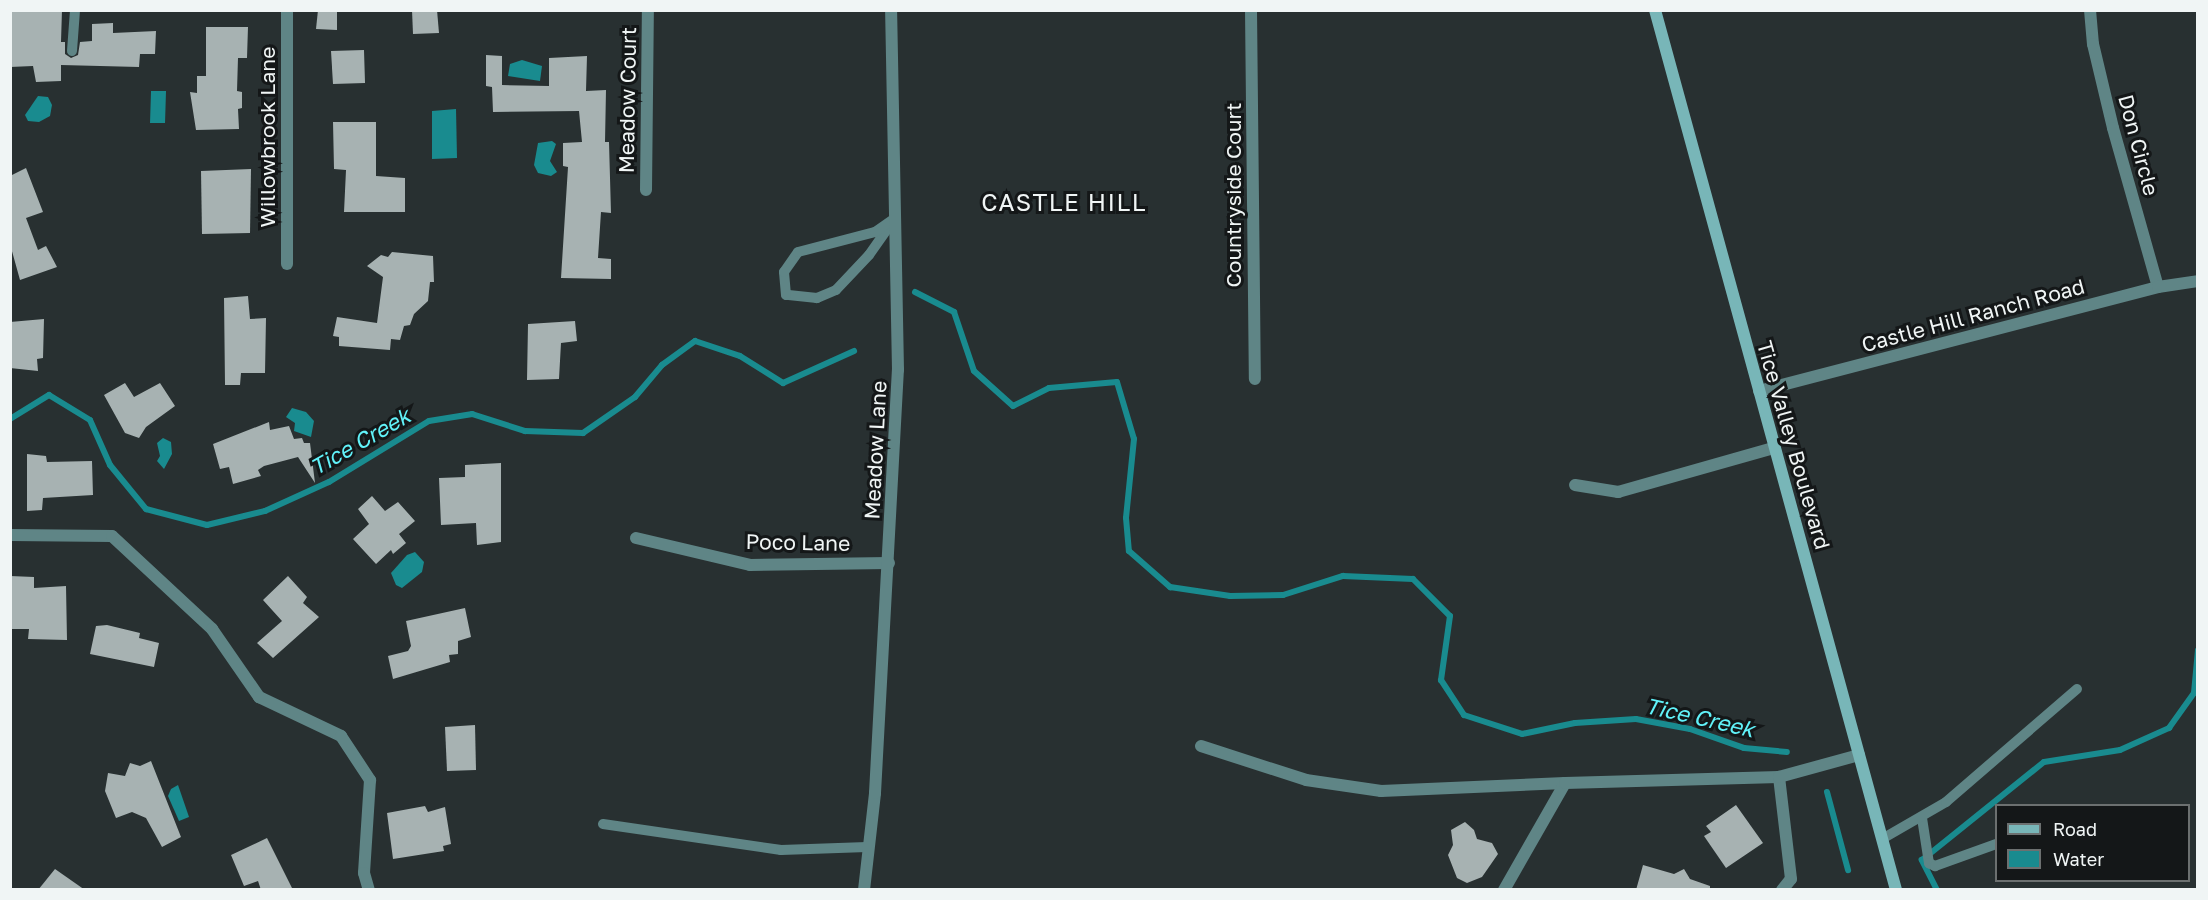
<!DOCTYPE html>
<style>
body{margin:0}
#map{position:relative;width:2208px;height:900px;overflow:hidden;background:#283031;font-family:"Golos Text",sans-serif}
div>[style]{position:absolute}
.water>*{inset:0;background:#198b8f}
.stream>*{height:6px;margin:-3px;padding:0 3px;transform-origin:3px;border-radius:3px;background:#198b8f}
.building>*{inset:0;background:#a7b2b2}
.lane>*{height:10px;margin:-5px;padding:0 5px;transform-origin:5px;border-radius:5px;background:#5f8586}
.street>*{height:12px;margin:-6px;padding:0 6px;transform-origin:6px;border-radius:6px;background:#5f8586}
.secondary>*{height:12px;margin:-6px;padding:0 6px;transform-origin:6px;border-radius:6px;background:#78b6b8}
span{translate:-50% -50%;white-space:nowrap;text-align:center;line-height:1.15;-webkit-text-stroke:6px #141718;paint-order:stroke}
.street-label{font-size:21px;color:#f0f5f5}
.water-label{font-size:22px;color:#61f2f9;font-style:italic}
.quarter-label{font-size:24px;color:#f0f5f5;letter-spacing:1.5px}
.frame{position:absolute;inset:0;border:12px solid #f0f5f5;pointer-events:none}
.legend{position:absolute;left:1995px;top:804px;width:195px;height:78px;box-sizing:border-box;background:#141718;border:2px solid #6c7070;margin:0;padding:8px 10px;list-style:none;font-size:18px;color:#f0f5f5}
.legend li{display:flex;align-items:center;gap:12px;height:30px}
.legend b{width:30px;border:2px solid #6c7070}
</style>
<div id="map">
<div class="water">
<i style="clip-path:polygon(522px 60px,542px 66px,540px 81px,508px 76px,510px 64px)"></i>
<i style="clip-path:polygon(151px 91px,166px 91px,165px 123px,150px 123px)"></i>
<i style="clip-path:polygon(38px 96px,48px 97px,52px 105px,50px 116px,39px 122px,28px 121px,25px 115px)"></i>
<i style="clip-path:polygon(456px 109px,457px 158px,432px 159px,432px 111px)"></i>
<i style="clip-path:polygon(552px 141px,556px 144px,550px 161px,557px 172px,551px 176px,538px 173px,534px 165px,538px 143px)"></i>
<i style="clip-path:polygon(292px 408px,306px 412px,314px 421px,311px 437px,294px 431px,295px 423px,286px 417px)"></i>
<i style="clip-path:polygon(163px 438px,171px 442px,172px 454px,164px 469px,157px 461px,160px 456px,157px 443px)"></i>
<i style="clip-path:polygon(415px 552px,424px 562px,422px 572px,402px 588px,396px 585px,391px 573px,407px 555px)"></i>
<i style="clip-path:polygon(178px 785px,189px 817px,179px 821px,168px 796px,171px 789px)"></i>
</div>
<div class="stream">
<i style="left:915px;top:292px;width:44px;rotate:27.1deg"></i>
<i style="left:954px;top:312px;width:62px;rotate:71.3deg"></i>
<i style="left:974px;top:371px;width:52px;rotate:41.9deg"></i>
<i style="left:1013px;top:406px;width:40px;rotate:-26.6deg"></i>
<i style="left:1049px;top:388px;width:68px;rotate:-5deg"></i>
<i style="left:1117px;top:382px;width:59px;rotate:73.4deg"></i>
<i style="left:1134px;top:439px;width:79px;rotate:95.8deg"></i>
<i style="left:1126px;top:518px;width:33px;rotate:85deg"></i>
<i style="left:1129px;top:551px;width:55px;rotate:41.3deg"></i>
<i style="left:1170px;top:587px;width:61px;rotate:8.5deg"></i>
<i style="left:1230px;top:596px;width:53px;rotate:-1.1deg"></i>
<i style="left:1283px;top:595px;width:63px;rotate:-17.6deg"></i>
<i style="left:1343px;top:576px;width:70px;rotate:2.5deg"></i>
<i style="left:1413px;top:579px;width:52px;rotate:45deg"></i>
<i style="left:1450px;top:616px;width:65px;rotate:98deg"></i>
<i style="left:1441px;top:680px;width:42px;rotate:56.7deg"></i>
<i style="left:1464px;top:715px;width:61px;rotate:18.1deg"></i>
<i style="left:1522px;top:734px;width:54px;rotate:-11.7deg"></i>
<i style="left:1575px;top:723px;width:61px;rotate:-3.8deg"></i>
<i style="left:1636px;top:719px;width:55px;rotate:10.5deg"></i>
<i style="left:1690px;top:729px;width:57px;rotate:19.4deg"></i>
<i style="left:1744px;top:748px;width:43px;rotate:5.3deg"></i>
<i style="left:10px;top:419px;width:46px;rotate:-31.6deg"></i>
<i style="left:49px;top:395px;width:48px;rotate:31.4deg"></i>
<i style="left:90px;top:420px;width:49px;rotate:66deg"></i>
<i style="left:110px;top:465px;width:57px;rotate:50.7deg"></i>
<i style="left:146px;top:509px;width:63px;rotate:14.7deg"></i>
<i style="left:207px;top:525px;width:60px;rotate:-13.6deg"></i>
<i style="left:265px;top:511px;width:70px;rotate:-24.4deg"></i>
<i style="left:329px;top:482px;width:117px;rotate:-31.4deg"></i>
<i style="left:429px;top:421px;width:44px;rotate:-9.2deg"></i>
<i style="left:472px;top:414px;width:56px;rotate:17.8deg"></i>
<i style="left:525px;top:431px;width:58px;rotate:2deg"></i>
<i style="left:583px;top:433px;width:63px;rotate:-34.7deg"></i>
<i style="left:635px;top:397px;width:42px;rotate:-49.8deg"></i>
<i style="left:662px;top:365px;width:41px;rotate:-36deg"></i>
<i style="left:695px;top:341px;width:47px;rotate:18.4deg"></i>
<i style="left:740px;top:356px;width:51px;rotate:32.1deg"></i>
<i style="left:783px;top:383px;width:78px;rotate:-24.3deg"></i>
<i style="left:1827px;top:792px;width:81px;rotate:74.9deg"></i>
<i style="left:1937px;top:890px;width:34px;rotate:-117deg"></i>
<i style="left:1922px;top:860px;width:156px;rotate:-38.8deg"></i>
<i style="left:2044px;top:762px;width:77px;rotate:-9deg"></i>
<i style="left:2120px;top:750px;width:54px;rotate:-24.2deg"></i>
<i style="left:2169px;top:728px;width:43px;rotate:-54.5deg"></i>
<i style="left:2194px;top:693px;width:43px;rotate:-84.7deg"></i>
</div>
<div class="building">
<i style="clip-path:polygon(10px 10px,62px 10px,61px 42px,65px 42px,65px 54px,71px 58px,78px 55px,80px 42px,92px 41px,92px 24px,113px 23px,113px 33px,156px 31px,155px 54px,140px 54px,139px 67px,61px 65px,61px 81px,36px 82px,33px 66px,10px 67px)"></i>
<i style="clip-path:polygon(318px 10px,337px 10px,337px 30px,316px 29px)"></i>
<i style="clip-path:polygon(412px 10px,437px 10px,439px 33px,413px 34px)"></i>
<i style="clip-path:polygon(206px 27px,248px 27px,247px 58px,238px 58px,237px 91px,242px 92px,242px 108px,238px 109px,239px 129px,196px 130px,190px 92px,197px 93px,197px 76px,206px 76px)"></i>
<i style="clip-path:polygon(364px 50px,365px 83px,333px 84px,331px 51px)"></i>
<i style="clip-path:polygon(486px 55px,502px 56px,502px 85px,549px 86px,549px 58px,587px 56px,586px 91px,606px 90px,605px 142px,609px 142px,611px 213px,601px 212px,598px 258px,611px 259px,611px 279px,561px 278px,568px 167px,563px 166px,563px 143px,582px 142px,579px 111px,493px 112px,492px 87px,486px 86px)"></i>
<i style="clip-path:polygon(333px 122px,376px 122px,376px 176px,405px 178px,405px 212px,344px 212px,346px 170px,334px 169px)"></i>
<i style="clip-path:polygon(26px 168px,43px 212px,26px 218px,38px 250px,46px 246px,57px 267px,20px 280px,10px 244px,10px 176px)"></i>
<i style="clip-path:polygon(251px 169px,250px 233px,202px 234px,201px 171px)"></i>
<i style="clip-path:polygon(392px 252px,433px 256px,434px 282px,430px 282px,428px 301px,414px 314px,410px 325px,404px 326px,400px 340px,391px 339px,390px 350px,339px 346px,339px 337px,333px 336px,337px 317px,377px 323px,383px 277px,367px 266px,381px 255px,388px 257px)"></i>
<i style="clip-path:polygon(248px 296px,250px 319px,266px 318px,265px 373px,241px 373px,240px 385px,225px 385px,224px 298px)"></i>
<i style="clip-path:polygon(44px 319px,43px 358px,37px 359px,38px 371px,10px 368px,10px 322px)"></i>
<i style="clip-path:polygon(575px 321px,577px 341px,561px 343px,559px 379px,527px 380px,528px 324px)"></i>
<i style="clip-path:polygon(125px 383px,134px 397px,160px 383px,175px 406px,146px 427px,139px 438px,125px 433px,104px 395px)"></i>
<i style="clip-path:polygon(269px 422px,270px 430px,289px 426px,294px 439px,302px 438px,304px 443px,310px 443px,315px 483px,298px 457px,264px 466px,258px 470px,261px 476px,233px 484px,229px 467px,220px 469px,213px 444px)"></i>
<i style="clip-path:polygon(27px 454px,46px 456px,47px 462px,92px 461px,93px 495px,43px 498px,42px 510px,27px 511px)"></i>
<i style="clip-path:polygon(501px 463px,501px 542px,477px 545px,476px 523px,441px 525px,439px 478px,465px 477px,465px 465px)"></i>
<i style="clip-path:polygon(372px 496px,385px 511px,398px 502px,415px 521px,399px 534px,406px 543px,393px 554px,391px 550px,376px 564px,353px 539px,369px 524px,358px 509px)"></i>
<i style="clip-path:polygon(10px 576px,34px 577px,34px 588px,66px 586px,67px 640px,28px 639px,29px 629px,10px 629px)"></i>
<i style="clip-path:polygon(288px 576px,307px 597px,303px 603px,319px 617px,273px 658px,257px 643px,282px 621px,263px 600px)"></i>
<i style="clip-path:polygon(465px 608px,471px 637px,458px 641px,458px 654px,449px 655px,450px 662px,393px 679px,388px 656px,408px 651px,411px 646px,406px 621px)"></i>
<i style="clip-path:polygon(107px 625px,140px 633px,139px 638px,159px 643px,154px 667px,90px 654px,96px 626px)"></i>
<i style="clip-path:polygon(475px 725px,476px 770px,447px 771px,445px 727px)"></i>
<i style="clip-path:polygon(151px 761px,181px 837px,162px 847px,146px 818px,132px 812px,116px 818px,105px 791px,108px 773px,125px 776px,130px 763px,140px 766px)"></i>
<i style="clip-path:polygon(1736px 805px,1763px 843px,1726px 868px,1704px 836px,1711px 832px,1706px 826px)"></i>
<i style="clip-path:polygon(425px 806px,428px 812px,445px 807px,451px 844px,443px 846px,444px 851px,393px 859px,387px 813px)"></i>
<i style="clip-path:polygon(1465px 822px,1474px 830px,1477px 839px,1492px 843px,1498px 854px,1482px 877px,1467px 883px,1457px 878px,1448px 855px,1453px 845px,1451px 830px)"></i>
<i style="clip-path:polygon(267px 838px,293px 890px,261px 890px,258px 881px,244px 886px,231px 855px)"></i>
<i style="clip-path:polygon(1643px 865px,1674px 874px,1684px 869px,1690px 879px,1710px 886px,1710px 890px,1636px 890px)"></i>
<i style="clip-path:polygon(55px 869px,85px 890px,38px 890px)"></i>
</div>
<div class="lane">
<i style="left:72px;top:51px;width:41px;rotate:-85.8deg"></i>
<i style="left:895px;top:218px;width:45px;rotate:125.1deg"></i>
<i style="left:869px;top:255px;width:48px;rotate:133.3deg"></i>
<i style="left:836px;top:290px;width:21px;rotate:157deg"></i>
<i style="left:817px;top:298px;width:31px;rotate:-174deg"></i>
<i style="left:786px;top:295px;width:23px;rotate:-95deg"></i>
<i style="left:784px;top:272px;width:24px;rotate:-55deg"></i>
<i style="left:798px;top:252px;width:80px;rotate:-14.6deg"></i>
<i style="left:875px;top:232px;width:24px;rotate:-35deg"></i>
<i style="left:1922px;top:818px;width:46px;rotate:81.2deg"></i>
<i style="left:1929px;top:863px;width:7px;rotate:27deg"></i>
<i style="left:1935px;top:866px;width:65px;rotate:-19.8deg"></i>
<i style="left:603px;top:824px;width:180px;rotate:8.3deg"></i>
<i style="left:781px;top:850px;width:86px;rotate:-2deg"></i>
<i style="left:1882px;top:839px;width:74px;rotate:-30deg"></i>
<i style="left:1946px;top:802px;width:173px;rotate:-40.8deg"></i>
</div>
<div class="street">
<i style="left:287px;top:10px;width:254px;rotate:90deg"></i>
<i style="left:1251px;top:10px;width:369px;rotate:89.4deg"></i>
<i style="left:2090px;top:10px;width:34px;rotate:85deg"></i>
<i style="left:2093px;top:44px;width:86px;rotate:76.6deg"></i>
<i style="left:2113px;top:128px;width:165px;rotate:74.2deg"></i>
<i style="left:646px;top:190px;width:180px;rotate:-89.4deg"></i>
<i style="left:1759px;top:391px;width:412px;rotate:-14.6deg"></i>
<i style="left:2158px;top:287px;width:40px;rotate:-8.5deg"></i>
<i style="left:1575px;top:485px;width:44px;rotate:9.2deg"></i>
<i style="left:1618px;top:492px;width:162px;rotate:-15.8deg"></i>
<i style="left:10px;top:535px;width:102px;rotate:0.6deg"></i>
<i style="left:112px;top:536px;width:137px;rotate:42.9deg"></i>
<i style="left:212px;top:629px;width:83px;rotate:55.3deg"></i>
<i style="left:259px;top:697px;width:91px;rotate:25.4deg"></i>
<i style="left:341px;top:736px;width:53px;rotate:56.6deg"></i>
<i style="left:370px;top:780px;width:93px;rotate:93.7deg"></i>
<i style="left:364px;top:873px;width:18px;rotate:74deg"></i>
<i style="left:636px;top:538px;width:117px;rotate:13.3deg"></i>
<i style="left:750px;top:565px;width:139px;rotate:-0.8deg"></i>
<i style="left:1201px;top:746px;width:110px;rotate:17.9deg"></i>
<i style="left:1306px;top:780px;width:76px;rotate:8.3deg"></i>
<i style="left:1381px;top:791px;width:184px;rotate:-2.5deg"></i>
<i style="left:864px;top:890px;width:98px;rotate:-83.5deg"></i>
<i style="left:875px;top:793px;width:424px;rotate:-86.9deg"></i>
<i style="left:898px;top:370px;width:360px;rotate:-91.1deg"></i>
<i style="left:1504px;top:890px;width:123px;rotate:-60.3deg"></i>
<i style="left:1565px;top:783px;width:214px;rotate:-1.6deg"></i>
<i style="left:1782px;top:890px;width:14px;rotate:-51deg"></i>
<i style="left:1791px;top:879px;width:103px;rotate:-96.7deg"></i>
<i style="left:1779px;top:777px;width:83px;rotate:-15.4deg"></i>
</div>
<div class="secondary">
<i style="left:1655px;top:10px;width:912px;rotate:74.68deg"></i>
</div>
<div class="street-label">
<span style="left:627px;top:100px;rotate:-89deg">Meadow Court</span>
<span style="left:267px;top:137px;rotate:-90deg">Willowbrook Lane</span>
<span style="left:2139px;top:145px;rotate:75deg">Don Circle</span>
<span style="left:1233px;top:195px;rotate:-90deg">Countryside Court</span>
<span style="left:1973px;top:315px;rotate:-15deg">Castle Hill Ranch Road</span>
<span style="left:1794px;top:445px;rotate:74deg">Tice Valley Boulevard</span>
<span style="left:875px;top:450px;rotate:-87deg">Meadow Lane</span>
<span style="left:798px;top:542px;rotate:1deg">Poco Lane</span>
</div>
<div class="water-label">
<span style="left:360px;top:441px;rotate:-30deg">Tice Creek</span>
<span style="left:1700px;top:717px;rotate:13deg">Tice Creek</span>
</div>
<div class="quarter-label">
<span style="left:1064px;top:202px">CASTLE HILL</span>
</div>
<div class="frame"></div>
<ul class="legend">
<li><b style="height:8px;background:#78b6b8"></b>Road</li>
<li><b style="height:16px;background:#198b8f"></b>Water</li>
</ul>
</div>
